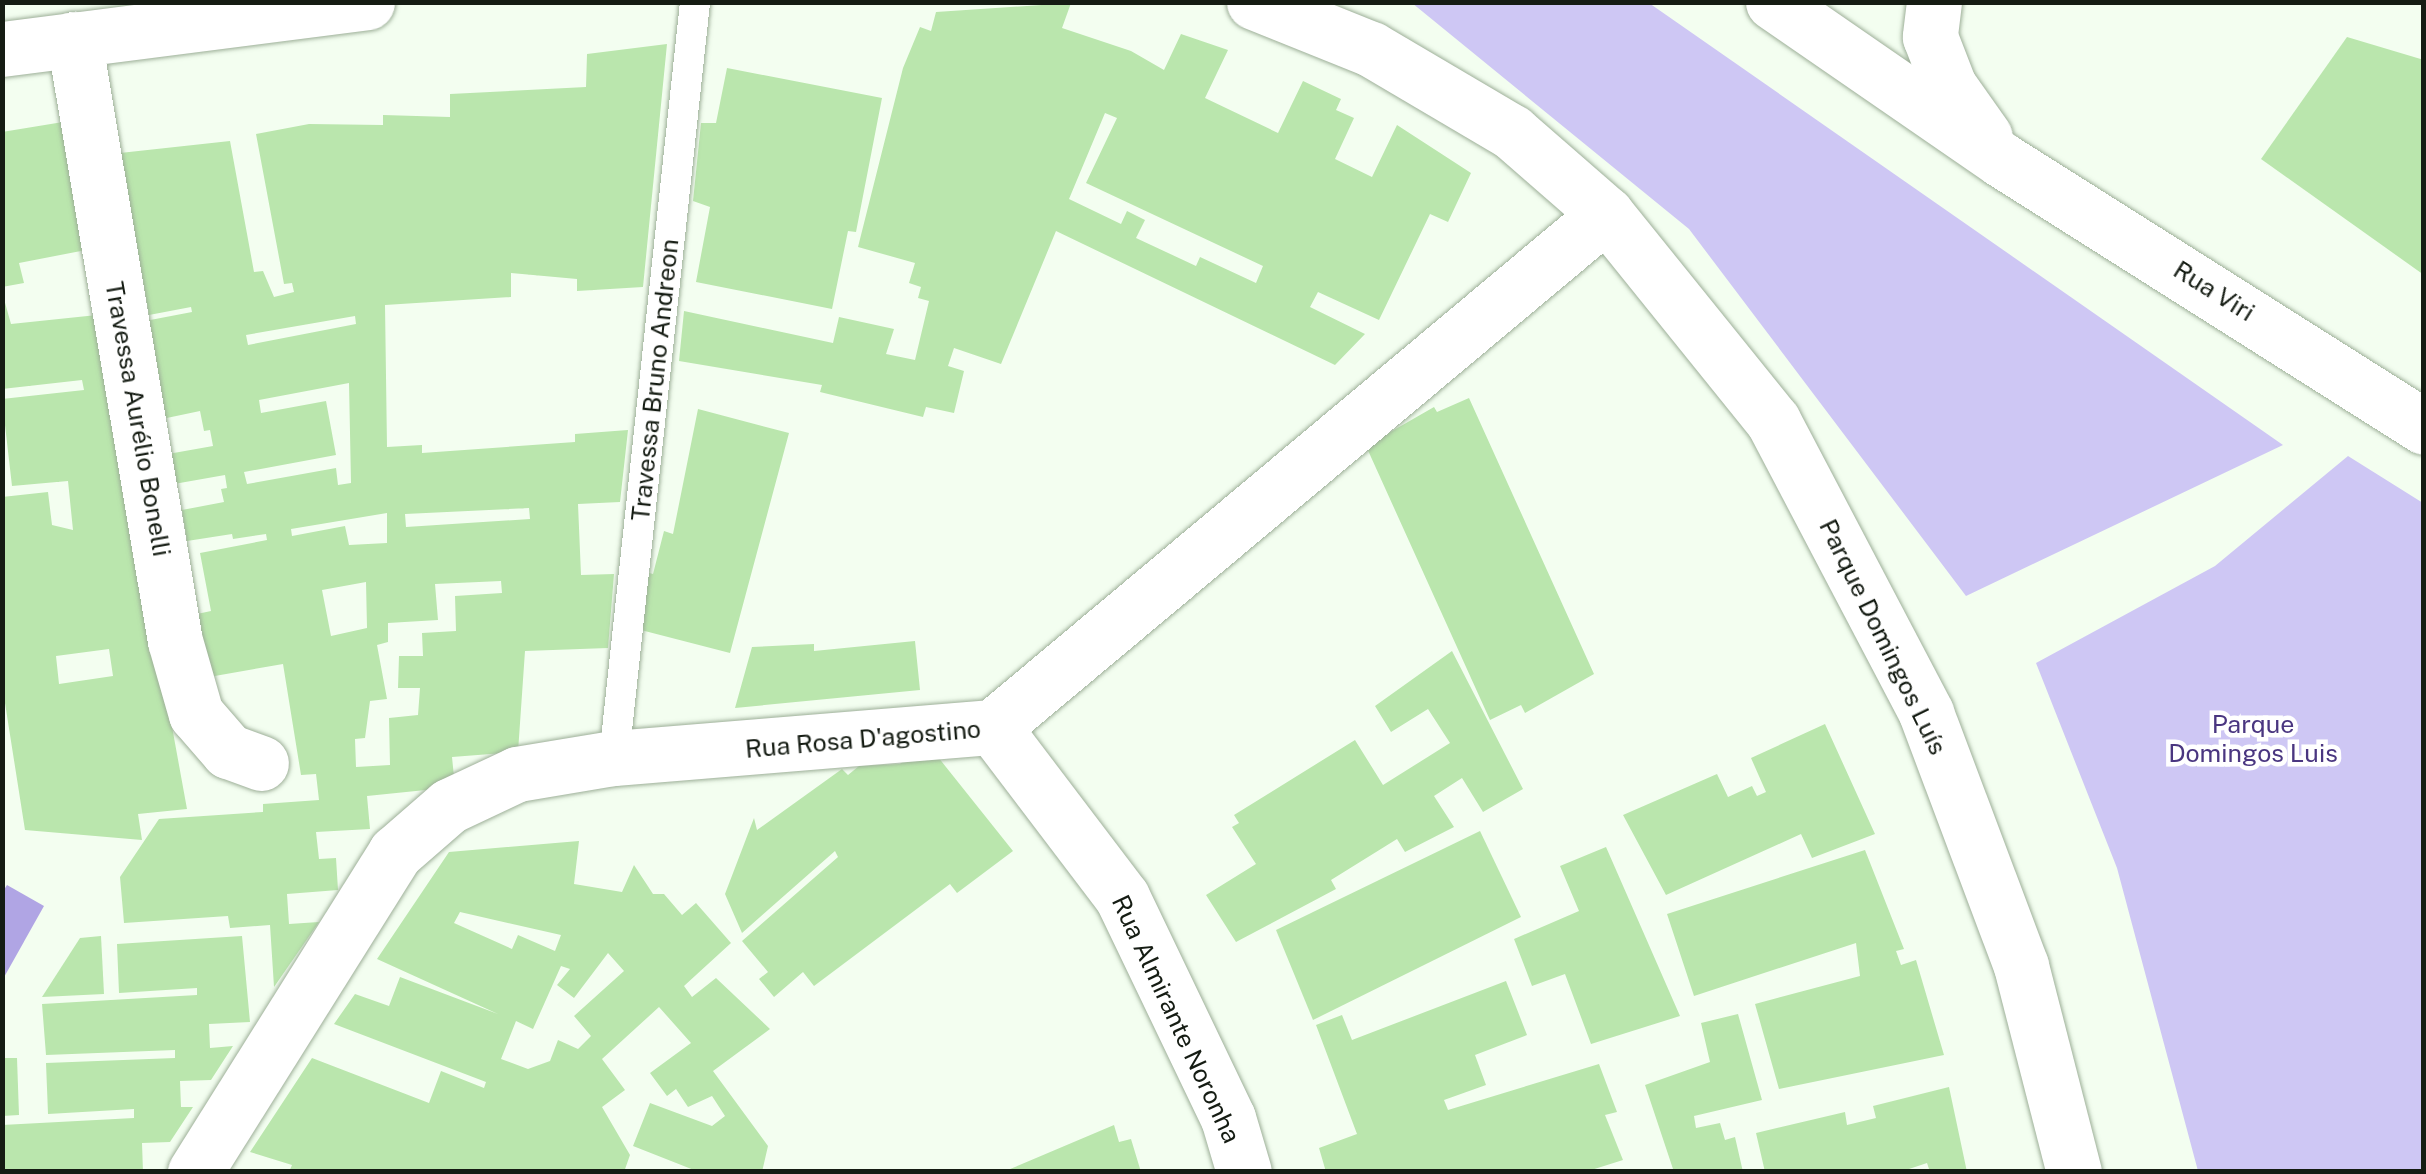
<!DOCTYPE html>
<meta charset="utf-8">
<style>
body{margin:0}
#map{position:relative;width:2426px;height:1174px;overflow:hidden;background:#f3fef0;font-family:"Public Sans",sans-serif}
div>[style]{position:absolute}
.green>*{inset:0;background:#cec7f4}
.water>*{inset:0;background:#b0a5e4}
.building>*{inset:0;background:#bae6ad}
.roads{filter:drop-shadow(0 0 2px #9daf98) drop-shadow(0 0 2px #9daf98)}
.service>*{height:30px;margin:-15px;padding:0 15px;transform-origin:15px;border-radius:15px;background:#fff}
.minor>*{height:55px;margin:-27.5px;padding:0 27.5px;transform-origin:27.5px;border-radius:27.5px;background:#fff}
span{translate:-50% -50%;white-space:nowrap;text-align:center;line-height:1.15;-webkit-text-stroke:9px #fff;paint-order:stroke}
.street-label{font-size:25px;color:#151c13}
.park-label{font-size:25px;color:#4a3680}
.frame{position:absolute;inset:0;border:5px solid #151c13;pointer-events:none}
</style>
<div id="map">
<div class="green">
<i style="clip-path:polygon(1412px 3px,1649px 3px,2283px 445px,1966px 596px,1689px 229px)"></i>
<i style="clip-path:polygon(2348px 456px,2423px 503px,2423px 1171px,2198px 1171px,2117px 868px,2036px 663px,2215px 566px)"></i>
</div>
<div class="water">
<i style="clip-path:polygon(7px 885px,44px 906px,3px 979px,2px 893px)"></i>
</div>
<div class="building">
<i style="clip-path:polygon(evenodd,1071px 3px,1062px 28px,1131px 51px,1164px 70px,1181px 34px,1228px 50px,1205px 98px,1278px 133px,1303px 81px,1341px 99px,1336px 110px,1354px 118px,1335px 159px,1372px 177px,1397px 125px,1471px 173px,1448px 222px,1430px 214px,1379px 320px,1318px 292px,1310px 307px,1365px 334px,1335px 365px,1056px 231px,1001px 364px,954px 348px,948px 366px,964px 371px,954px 413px,926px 407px,923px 417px,820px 392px,822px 385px,679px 361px,684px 311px,833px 343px,839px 317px,894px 329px,886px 354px,915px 360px,929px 301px,918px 298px,921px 287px,909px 283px,915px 263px,858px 247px,903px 68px,920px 27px,931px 31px,936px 12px,1071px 3px,1105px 113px,1117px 118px,1086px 183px,1263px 266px,1256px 283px,1200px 257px,1196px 266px,1136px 238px,1145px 220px,1127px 211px,1121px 224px,1069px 199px,1105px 113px)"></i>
<i style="clip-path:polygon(2347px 37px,2424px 60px,2424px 275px,2261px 159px)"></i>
<i style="clip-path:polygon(evenodd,667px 44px,643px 287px,577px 291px,577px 279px,511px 273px,511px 297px,385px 305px,387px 447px,422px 445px,422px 453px,575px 442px,575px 434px,628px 430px,620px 502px,578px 504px,581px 575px,614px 574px,608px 648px,525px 651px,518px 752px,452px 757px,455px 787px,367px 796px,370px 829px,316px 832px,319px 859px,336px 858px,338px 890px,287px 894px,289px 924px,319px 922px,274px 987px,270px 925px,230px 928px,228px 916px,124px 923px,120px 877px,159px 819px,263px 812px,263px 804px,319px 800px,316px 774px,301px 775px,283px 664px,209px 677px,197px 614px,211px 611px,200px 553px,267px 540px,266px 534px,233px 539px,232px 534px,187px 541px,182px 510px,224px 502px,221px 489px,227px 488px,225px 475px,174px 484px,168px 454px,213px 446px,210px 430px,204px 431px,200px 411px,162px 419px,145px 321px,192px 312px,191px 307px,149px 315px,120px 153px,230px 141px,254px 272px,263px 271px,274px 297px,294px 292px,292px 283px,284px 284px,256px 134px,309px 124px,383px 125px,383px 115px,450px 117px,450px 94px,586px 87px,587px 54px,667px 44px,355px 316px,356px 324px,248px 345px,246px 335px,355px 316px,667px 44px,349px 383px,351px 483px,338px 485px,336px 468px,247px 484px,244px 472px,336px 455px,326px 401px,261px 413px,259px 400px,349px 383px,667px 44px,529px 508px,530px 519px,406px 527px,405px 514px,529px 508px,667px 44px,387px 513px,387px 543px,349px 545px,345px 526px,292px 536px,291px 529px,387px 513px,667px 44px,501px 581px,502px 593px,455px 596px,456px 631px,422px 633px,423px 656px,399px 656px,398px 688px,420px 688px,418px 715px,389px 718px,390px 765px,356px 767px,355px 739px,365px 738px,370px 701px,387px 699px,377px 645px,388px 642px,388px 623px,438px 620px,435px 584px,501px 581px,667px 44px,366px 582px,367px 628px,331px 636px,322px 590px,366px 582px)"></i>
<i style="clip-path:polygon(727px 68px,882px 98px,856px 232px,848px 231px,832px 309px,696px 282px,710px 207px,693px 201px,701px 123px,716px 123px)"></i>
<i style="clip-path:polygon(63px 122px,86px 250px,19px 263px,24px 283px,2px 287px,2px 132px)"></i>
<i style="clip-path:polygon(evenodd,2px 292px,11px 324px,97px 315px,187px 809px,138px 814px,142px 840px,25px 830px,2px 684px,2px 497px,48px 492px,52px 525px,73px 530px,68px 481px,12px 486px,2px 399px,84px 390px,82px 380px,2px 389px,2px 292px,109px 649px,113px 676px,59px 684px,56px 656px,109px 649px)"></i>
<i style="clip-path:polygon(1469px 398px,1594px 674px,1525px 713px,1521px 705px,1490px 720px,1366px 446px,1434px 407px,1437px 412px)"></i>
<i style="clip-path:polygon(698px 409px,789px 433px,730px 653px,637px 629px,642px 571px,653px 574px,664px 531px,673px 534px)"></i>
<i style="clip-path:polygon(915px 641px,920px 690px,735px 708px,752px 647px,814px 644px,814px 651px)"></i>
<i style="clip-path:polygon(1452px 651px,1523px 789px,1483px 812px,1462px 778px,1434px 796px,1454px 827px,1405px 852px,1397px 839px,1331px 880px,1336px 889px,1236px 942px,1206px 895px,1256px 864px,1232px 827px,1239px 823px,1234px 815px,1355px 740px,1383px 785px,1450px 743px,1428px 709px,1391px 732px,1375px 706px)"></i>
<i style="clip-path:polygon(1825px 724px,1875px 834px,1812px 858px,1801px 834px,1666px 895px,1623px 815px,1717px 774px,1728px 797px,1752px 786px,1757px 796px,1766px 792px,1751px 758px)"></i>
<i style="clip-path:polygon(909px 756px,938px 757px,1013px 851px,957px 893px,950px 884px,814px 986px,803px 972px,774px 997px,759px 979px,768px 972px,742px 941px,838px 857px,835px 851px,742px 933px,725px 894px,754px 818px,757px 830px,842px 769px,848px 775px,859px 766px,900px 764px)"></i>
<i style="clip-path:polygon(1480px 831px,1521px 917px,1313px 1020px,1276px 930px)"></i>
<i style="clip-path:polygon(evenodd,579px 841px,574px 884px,622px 892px,634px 865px,653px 894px,664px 894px,682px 915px,696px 903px,731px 943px,684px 986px,692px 997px,716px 978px,770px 1029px,713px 1071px,768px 1146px,762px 1172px,699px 1172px,633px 1146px,650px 1103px,712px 1126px,725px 1116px,712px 1096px,688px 1107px,676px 1089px,667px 1096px,650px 1073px,691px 1043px,659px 1007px,602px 1059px,625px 1090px,602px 1107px,630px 1155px,624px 1172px,289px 1172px,292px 1165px,250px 1152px,312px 1058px,429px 1103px,441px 1071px,484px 1088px,486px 1082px,334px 1024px,355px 994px,389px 1006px,400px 977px,498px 1014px,377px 959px,449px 852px,579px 841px,460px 912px,561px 935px,555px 951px,518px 935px,512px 949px,454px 923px,460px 912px,579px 841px,608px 953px,624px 971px,574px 1016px,591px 1036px,578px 1049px,558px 1040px,550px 1061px,528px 1069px,501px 1059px,516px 1021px,533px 1029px,561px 966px,570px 969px,557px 985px,574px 998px,608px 953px)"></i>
<i style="clip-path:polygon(1606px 847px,1680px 1016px,1591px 1044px,1565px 974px,1532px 986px,1514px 939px,1579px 911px,1560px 866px)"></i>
<i style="clip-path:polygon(1865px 850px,1904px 949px,1896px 951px,1901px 965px,1916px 960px,1944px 1055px,1779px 1089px,1755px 1004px,1860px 976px,1856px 943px,1694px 996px,1667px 914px)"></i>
<i style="clip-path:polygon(101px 936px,104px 994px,42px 997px,80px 938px)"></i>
<i style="clip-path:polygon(242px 936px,250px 1022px,209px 1024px,210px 1048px,233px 1046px,211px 1080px,180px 1081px,181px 1107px,193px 1107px,170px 1142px,142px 1143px,143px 1172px,2px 1172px,2px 1125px,134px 1118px,134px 1109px,48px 1114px,46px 1063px,175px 1058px,175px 1050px,46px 1055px,42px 1004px,197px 995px,197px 988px,119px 993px,117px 944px)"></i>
<i style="clip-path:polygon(1506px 981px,1527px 1035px,1475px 1055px,1486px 1085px,1444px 1100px,1448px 1110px,1599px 1064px,1617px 1112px,1605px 1115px,1623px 1160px,1585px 1172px,1326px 1172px,1319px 1148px,1357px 1134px,1316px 1025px,1342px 1015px,1352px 1040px)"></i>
<i style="clip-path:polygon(1738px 1014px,1762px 1100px,1694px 1116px,1696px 1128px,1720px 1123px,1725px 1140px,1735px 1137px,1743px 1172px,1674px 1172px,1645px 1085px,1710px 1062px,1701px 1023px)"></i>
<i style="clip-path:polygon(2px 1058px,17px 1058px,19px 1115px,2px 1116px)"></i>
<i style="clip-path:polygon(1949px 1087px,1967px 1172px,1930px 1172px,1927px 1163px,1900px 1172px,1765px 1172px,1756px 1133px,1845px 1112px,1847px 1125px,1876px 1118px,1873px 1106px)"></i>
<i style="clip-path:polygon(1114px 1125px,1119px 1142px,1131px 1139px,1141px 1172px,1003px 1172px)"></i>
</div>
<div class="roads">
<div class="service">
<i style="left:614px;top:758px;width:760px;rotate:-83.88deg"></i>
</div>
<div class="minor">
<i style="left:1254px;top:2px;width:126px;rotate:21.9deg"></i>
<i style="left:1371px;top:49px;width:164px;rotate:30.5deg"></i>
<i style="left:1512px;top:132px;width:125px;rotate:41.1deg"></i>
<i style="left:1606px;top:214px;width:266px;rotate:51.1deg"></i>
<i style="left:1773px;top:421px;width:330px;rotate:62.3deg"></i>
<i style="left:1926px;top:713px;width:270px;rotate:69.4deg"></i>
<i style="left:2021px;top:966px;width:213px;rotate:75.6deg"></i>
<i style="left:1773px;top:2px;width:278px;rotate:34.6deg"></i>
<i style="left:2002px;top:160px;width:499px;rotate:32.3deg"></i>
<i style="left:1934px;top:2px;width:35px;rotate:97deg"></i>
<i style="left:1930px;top:37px;width:53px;rotate:68.8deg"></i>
<i style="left:1949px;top:86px;width:62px;rotate:54.8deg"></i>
<i style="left:74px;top:39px;width:610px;rotate:80.48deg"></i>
<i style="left:175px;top:641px;width:76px;rotate:74deg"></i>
<i style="left:196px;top:714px;width:49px;rotate:49.1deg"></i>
<i style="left:228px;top:751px;width:35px;rotate:20deg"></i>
<i style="left:2px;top:49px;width:368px;rotate:-7.3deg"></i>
<i style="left:993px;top:727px;width:213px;rotate:52.8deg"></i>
<i style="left:1122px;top:897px;width:245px;rotate:64.4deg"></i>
<i style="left:1228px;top:1118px;width:56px;rotate:73.5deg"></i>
<i style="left:195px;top:1172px;width:377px;rotate:-57.9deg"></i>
<i style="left:395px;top:853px;width:72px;rotate:-41deg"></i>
<i style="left:449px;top:806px;width:75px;rotate:-25.2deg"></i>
<i style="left:517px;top:774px;width:98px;rotate:-9.4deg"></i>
<i style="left:614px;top:758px;width:380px;rotate:-4.7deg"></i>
<i style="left:993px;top:727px;width:799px;rotate:-39.92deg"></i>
</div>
</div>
<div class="street-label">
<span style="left:2214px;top:291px;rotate:32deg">Rua Viri</span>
<span style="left:655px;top:380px;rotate:-84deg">Travessa Bruno Andreon</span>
<span style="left:138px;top:419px;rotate:80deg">Travessa Aurélio Bonelli</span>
<span style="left:1883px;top:637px;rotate:64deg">Parque Domingos Luís</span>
<span style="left:863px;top:739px;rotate:-5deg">Rua Rosa D'agostino</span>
<span style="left:1176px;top:1019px;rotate:65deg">Rua Almirante Noronha</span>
</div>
<div class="park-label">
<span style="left:2253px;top:739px">Parque<br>Domingos Luis</span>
</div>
<div class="frame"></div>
</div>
